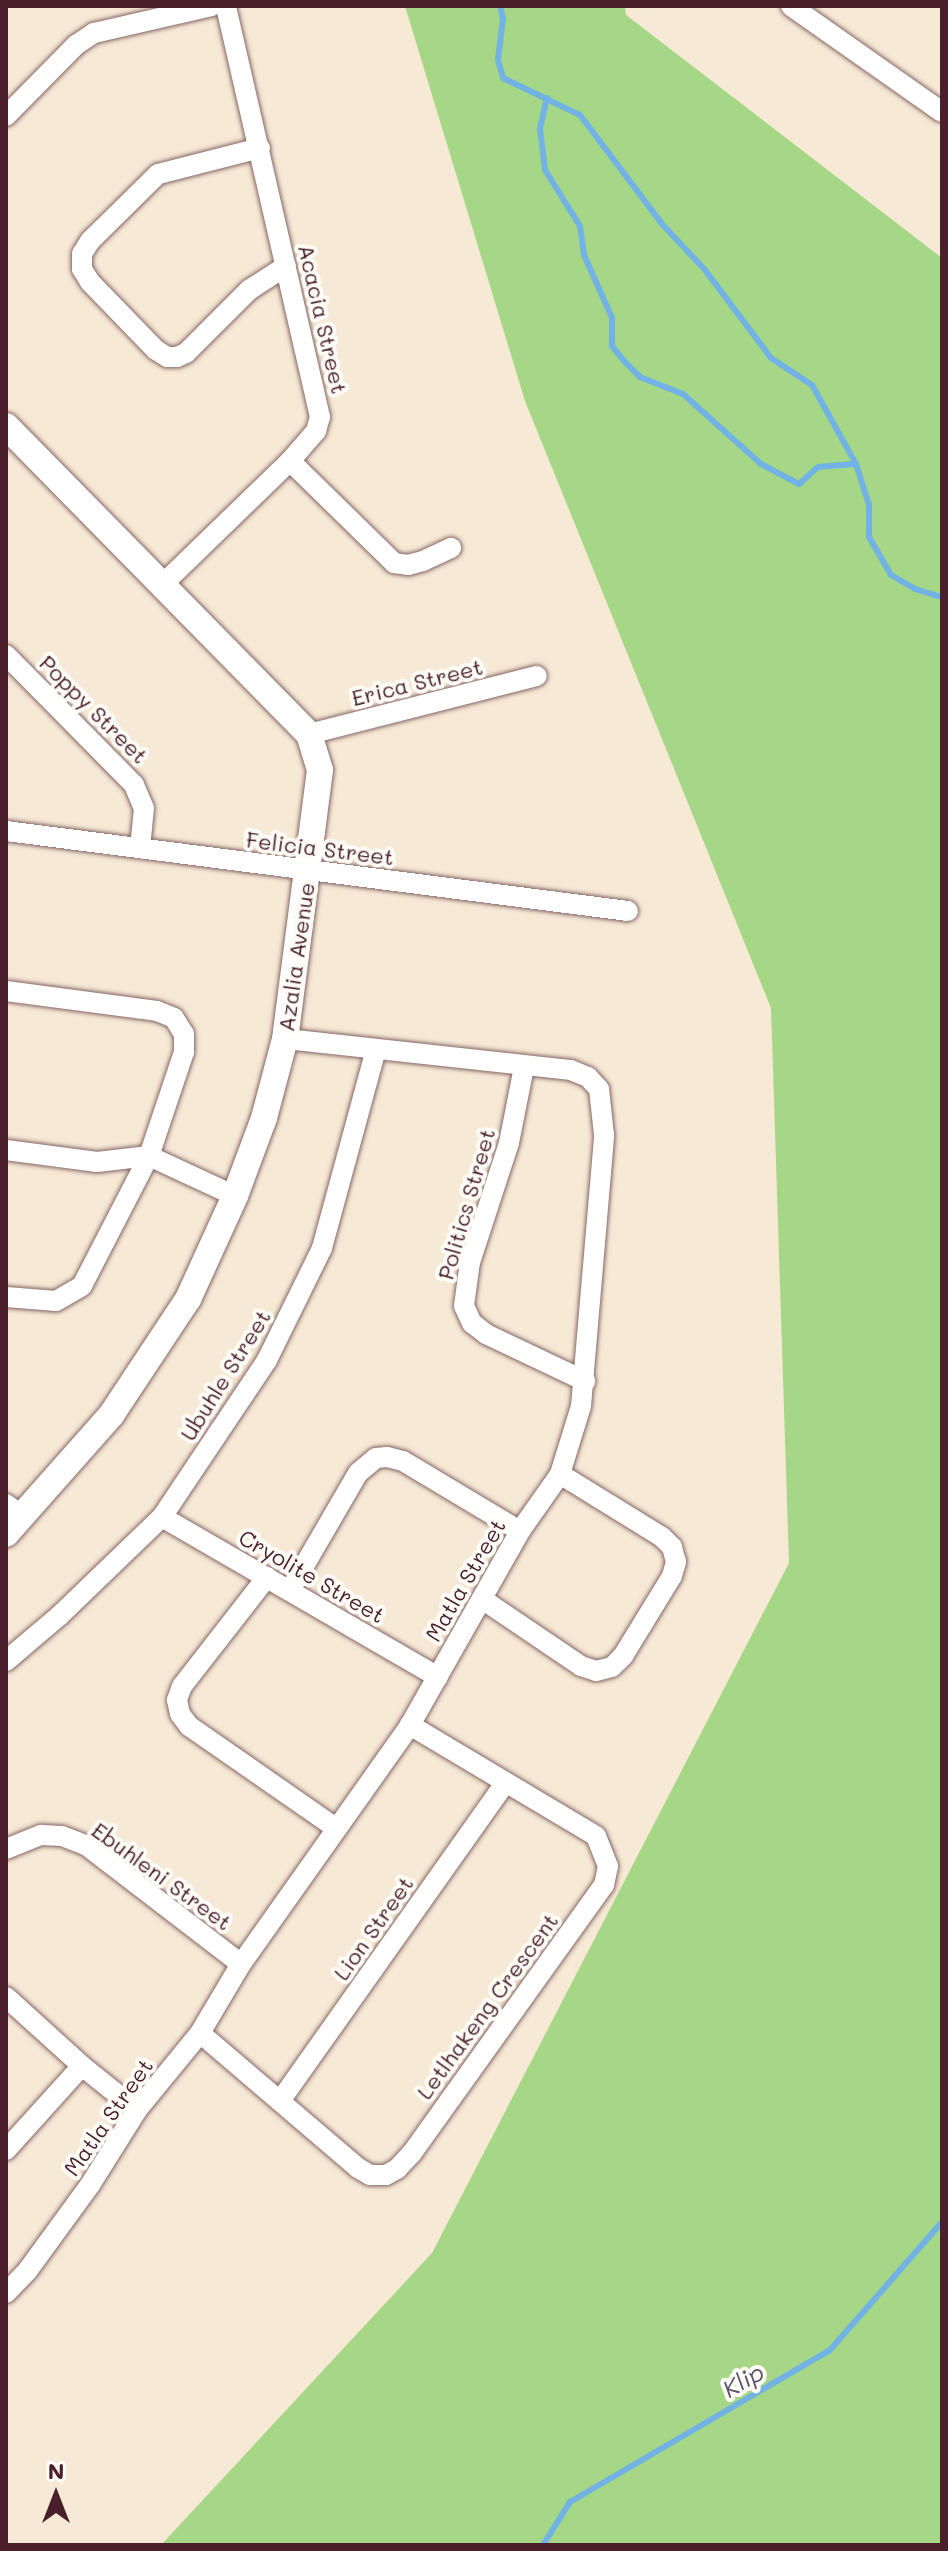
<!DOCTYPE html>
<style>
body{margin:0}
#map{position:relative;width:948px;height:2551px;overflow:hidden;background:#f6e9d5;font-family:Mali,sans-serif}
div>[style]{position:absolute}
.green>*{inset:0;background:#a6d786}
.stream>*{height:6px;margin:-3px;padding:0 3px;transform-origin:3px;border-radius:3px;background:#72b2e5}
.roads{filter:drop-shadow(0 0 2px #866666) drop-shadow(0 0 2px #866666)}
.minor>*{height:20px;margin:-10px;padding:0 10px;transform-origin:10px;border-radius:10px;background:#fff}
.tertiary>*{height:26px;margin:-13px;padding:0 13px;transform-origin:13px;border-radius:13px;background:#fff}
span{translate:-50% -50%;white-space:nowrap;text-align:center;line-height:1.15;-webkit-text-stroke:8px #fdfcf7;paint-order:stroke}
.street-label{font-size:22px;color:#4a1f2b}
.water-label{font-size:24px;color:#58526c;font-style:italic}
.frame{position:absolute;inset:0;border:8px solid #4a1f2b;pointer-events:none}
.north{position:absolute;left:16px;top:2455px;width:80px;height:80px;-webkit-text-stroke:6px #fdfcf7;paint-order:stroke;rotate:0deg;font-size:22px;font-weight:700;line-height:32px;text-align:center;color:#4a1f2b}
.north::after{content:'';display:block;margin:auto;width:28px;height:36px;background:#4a1f2b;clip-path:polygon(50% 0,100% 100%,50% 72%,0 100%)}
</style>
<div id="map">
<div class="green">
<i style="clip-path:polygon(405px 6px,625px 6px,626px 15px,942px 258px,942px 2545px,161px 2545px,432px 2253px,789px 1563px,771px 1008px,525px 401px)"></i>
</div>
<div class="stream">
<i style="left:500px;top:6px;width:13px;rotate:77deg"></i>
<i style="left:503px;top:19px;width:41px;rotate:97deg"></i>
<i style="left:498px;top:60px;width:19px;rotate:74deg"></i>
<i style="left:503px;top:78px;width:85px;rotate:25.7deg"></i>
<i style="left:580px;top:115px;width:136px;rotate:53deg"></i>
<i style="left:662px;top:224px;width:63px;rotate:46.9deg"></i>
<i style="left:705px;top:270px;width:110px;rotate:53.1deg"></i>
<i style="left:771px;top:358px;width:49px;rotate:33.4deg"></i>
<i style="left:812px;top:385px;width:90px;rotate:60.9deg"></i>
<i style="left:856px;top:464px;width:43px;rotate:72.4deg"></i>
<i style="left:869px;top:505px;width:32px;rotate:90deg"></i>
<i style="left:869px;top:537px;width:44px;rotate:59.9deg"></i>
<i style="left:891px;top:575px;width:28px;rotate:30deg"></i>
<i style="left:915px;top:589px;width:28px;rotate:17deg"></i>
<i style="left:547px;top:98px;width:32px;rotate:103deg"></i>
<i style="left:540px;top:129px;width:41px;rotate:83deg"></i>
<i style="left:545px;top:170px;width:66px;rotate:58deg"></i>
<i style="left:580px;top:226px;width:29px;rotate:82deg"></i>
<i style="left:584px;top:255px;width:69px;rotate:66deg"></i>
<i style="left:612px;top:318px;width:28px;rotate:90deg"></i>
<i style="left:612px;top:346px;width:21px;rotate:51deg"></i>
<i style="left:625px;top:362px;width:21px;rotate:45deg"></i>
<i style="left:640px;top:377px;width:46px;rotate:21.6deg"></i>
<i style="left:683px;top:394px;width:105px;rotate:41.9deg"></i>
<i style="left:761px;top:464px;width:43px;rotate:27.8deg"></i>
<i style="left:799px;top:484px;width:25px;rotate:-42deg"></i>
<i style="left:818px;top:467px;width:38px;rotate:-5deg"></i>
<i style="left:543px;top:2545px;width:51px;rotate:-57.9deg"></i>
<i style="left:570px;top:2502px;width:301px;rotate:-30.3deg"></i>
<i style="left:830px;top:2350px;width:170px;rotate:-48.8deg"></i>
</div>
<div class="roads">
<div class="minor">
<i style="left:791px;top:6px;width:184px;rotate:35.1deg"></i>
<i style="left:6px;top:116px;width:100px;rotate:-45.4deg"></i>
<i style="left:76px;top:45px;width:22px;rotate:-34deg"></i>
<i style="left:94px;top:33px;width:121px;rotate:-12.9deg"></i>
<i style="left:260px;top:148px;width:105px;rotate:165.7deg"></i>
<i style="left:158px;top:174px;width:95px;rotate:135.4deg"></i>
<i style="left:90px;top:241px;width:15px;rotate:122deg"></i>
<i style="left:82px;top:254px;width:15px;rotate:90deg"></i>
<i style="left:82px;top:269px;width:15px;rotate:58deg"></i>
<i style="left:90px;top:282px;width:95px;rotate:45.9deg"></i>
<i style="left:156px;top:350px;width:13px;rotate:32deg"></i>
<i style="left:167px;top:357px;width:10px"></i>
<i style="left:177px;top:357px;width:10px;rotate:-24deg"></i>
<i style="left:186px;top:353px;width:89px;rotate:-45deg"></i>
<i style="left:249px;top:290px;width:44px;rotate:-33deg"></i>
<i style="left:290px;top:461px;width:146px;rotate:44.4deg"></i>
<i style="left:394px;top:563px;width:14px;rotate:8deg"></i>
<i style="left:408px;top:565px;width:16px;rotate:-15deg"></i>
<i style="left:423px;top:561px;width:31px;rotate:-25deg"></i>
<i style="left:163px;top:584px;width:177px;rotate:-44.1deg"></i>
<i style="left:290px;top:461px;width:40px;rotate:-49deg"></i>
<i style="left:316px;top:431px;width:15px;rotate:-74deg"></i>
<i style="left:320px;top:417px;width:422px;rotate:-102.9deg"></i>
<i style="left:6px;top:655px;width:182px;rotate:45.4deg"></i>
<i style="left:134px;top:785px;width:25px;rotate:67deg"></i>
<i style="left:144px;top:808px;width:40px;rotate:95.7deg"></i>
<i style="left:309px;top:734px;width:235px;rotate:-14.3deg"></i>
<i style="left:6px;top:831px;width:627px;rotate:7.33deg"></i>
<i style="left:6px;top:991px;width:152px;rotate:7.5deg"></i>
<i style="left:157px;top:1011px;width:18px;rotate:22deg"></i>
<i style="left:174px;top:1018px;width:19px;rotate:58deg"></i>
<i style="left:184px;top:1034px;width:18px;rotate:90deg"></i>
<i style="left:184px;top:1052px;width:110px;rotate:108.6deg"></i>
<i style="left:149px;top:1156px;width:146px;rotate:117.3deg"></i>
<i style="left:82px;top:1286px;width:30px;rotate:150deg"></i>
<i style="left:56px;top:1301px;width:50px;rotate:-175.4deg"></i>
<i style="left:524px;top:1067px;width:77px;rotate:101.2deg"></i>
<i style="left:509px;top:1143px;width:125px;rotate:108.1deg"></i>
<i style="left:470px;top:1262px;width:44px;rotate:97.8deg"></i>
<i style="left:464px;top:1306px;width:19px;rotate:65deg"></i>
<i style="left:472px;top:1323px;width:18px;rotate:38deg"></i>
<i style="left:486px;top:1334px;width:110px;rotate:25.4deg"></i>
<i style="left:6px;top:1150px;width:92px;rotate:7.5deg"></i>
<i style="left:97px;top:1162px;width:52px;rotate:-6.6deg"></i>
<i style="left:149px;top:1156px;width:95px;rotate:24.9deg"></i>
<i style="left:6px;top:1504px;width:22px;rotate:36deg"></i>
<i style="left:162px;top:1517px;width:319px;rotate:30.1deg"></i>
<i style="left:267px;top:1577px;width:138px;rotate:127.9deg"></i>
<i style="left:182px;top:1686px;width:15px;rotate:110deg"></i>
<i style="left:177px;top:1700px;width:14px;rotate:78deg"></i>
<i style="left:180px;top:1714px;width:15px;rotate:53deg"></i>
<i style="left:189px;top:1726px;width:179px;rotate:34.8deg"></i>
<i style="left:290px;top:1590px;width:135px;rotate:-59.8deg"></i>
<i style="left:358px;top:1473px;width:23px;rotate:-40deg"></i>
<i style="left:376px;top:1458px;width:11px;rotate:-5deg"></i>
<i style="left:387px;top:1457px;width:16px;rotate:14deg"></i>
<i style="left:403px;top:1461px;width:136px;rotate:30.9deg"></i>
<i style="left:482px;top:1599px;width:120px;rotate:34.1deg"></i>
<i style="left:581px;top:1666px;width:16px;rotate:18deg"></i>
<i style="left:596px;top:1671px;width:16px;rotate:-14deg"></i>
<i style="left:612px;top:1667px;width:16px;rotate:-45deg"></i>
<i style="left:623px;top:1656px;width:94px;rotate:-58.5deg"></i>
<i style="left:672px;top:1576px;width:15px;rotate:-74deg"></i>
<i style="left:676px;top:1562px;width:16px;rotate:-105deg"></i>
<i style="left:672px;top:1547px;width:14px;rotate:-135deg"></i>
<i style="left:662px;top:1537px;width:120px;rotate:-148.3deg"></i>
<i style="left:6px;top:1661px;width:70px;rotate:-40.3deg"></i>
<i style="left:59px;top:1616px;width:143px;rotate:-43.9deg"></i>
<i style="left:162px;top:1517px;width:189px;rotate:-56.2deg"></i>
<i style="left:267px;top:1360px;width:125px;rotate:-63.8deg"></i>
<i style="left:322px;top:1248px;width:206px;rotate:-74.8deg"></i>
<i style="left:6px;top:1849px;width:38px;rotate:-22deg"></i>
<i style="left:41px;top:1835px;width:21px;rotate:3deg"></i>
<i style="left:62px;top:1836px;width:26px;rotate:21deg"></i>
<i style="left:86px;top:1845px;width:195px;rotate:37.5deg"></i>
<i style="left:6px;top:1997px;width:103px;rotate:42.2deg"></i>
<i style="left:82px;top:2066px;width:70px;rotate:38.7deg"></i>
<i style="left:200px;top:2033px;width:208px;rotate:40.5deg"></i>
<i style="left:358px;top:2168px;width:14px;rotate:30deg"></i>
<i style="left:370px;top:2175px;width:16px"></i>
<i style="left:386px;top:2175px;width:13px;rotate:-29deg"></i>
<i style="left:397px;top:2169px;width:22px;rotate:-47deg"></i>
<i style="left:412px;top:2153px;width:330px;rotate:-54.4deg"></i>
<i style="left:604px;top:1885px;width:19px;rotate:-78deg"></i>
<i style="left:608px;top:1866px;width:32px;rotate:-112deg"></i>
<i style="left:596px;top:1836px;width:217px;rotate:-149.2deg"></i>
<i style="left:280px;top:2101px;width:390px;rotate:-54.7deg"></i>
<i style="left:6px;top:2150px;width:113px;rotate:-47.9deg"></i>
<i style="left:6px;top:2293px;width:32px;rotate:-46deg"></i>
<i style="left:28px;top:2270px;width:105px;rotate:-53.9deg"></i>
<i style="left:90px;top:2185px;width:89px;rotate:-57.9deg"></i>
<i style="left:137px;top:2110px;width:99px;rotate:-50.7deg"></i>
<i style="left:200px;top:2033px;width:80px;rotate:-59.3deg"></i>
<i style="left:241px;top:1964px;width:293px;rotate:-54.7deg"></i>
<i style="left:410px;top:1725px;width:223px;rotate:-60.4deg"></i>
<i style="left:520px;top:1531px;width:70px;rotate:-54.9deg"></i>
<i style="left:560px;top:1474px;width:71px;rotate:-72.8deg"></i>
<i style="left:581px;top:1406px;width:272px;rotate:-85.1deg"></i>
<i style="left:604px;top:1135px;width:46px;rotate:-96.2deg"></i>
<i style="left:599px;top:1089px;width:16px;rotate:-133deg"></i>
<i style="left:588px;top:1077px;width:18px;rotate:-158deg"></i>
<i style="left:571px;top:1070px;width:288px;rotate:-173.8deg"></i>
</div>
<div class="tertiary">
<i style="left:6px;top:426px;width:432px;rotate:45.5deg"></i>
<i style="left:309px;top:734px;width:38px;rotate:73deg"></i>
<i style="left:320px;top:770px;width:271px;rotate:97.4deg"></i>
<i style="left:285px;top:1039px;width:82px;rotate:104.9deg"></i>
<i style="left:264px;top:1118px;width:83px;rotate:110.4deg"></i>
<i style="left:235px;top:1196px;width:113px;rotate:114.5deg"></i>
<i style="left:188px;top:1299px;width:138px;rotate:123.5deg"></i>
<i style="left:112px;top:1414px;width:160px;rotate:131.5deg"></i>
</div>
</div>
<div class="street-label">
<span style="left:323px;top:319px;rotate:77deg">Acacia Street</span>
<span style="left:417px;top:682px;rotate:-14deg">Erica Street</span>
<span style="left:94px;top:709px;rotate:45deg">Poppy Street</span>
<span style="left:320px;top:848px;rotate:7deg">Felicia Street</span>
<span style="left:296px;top:957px;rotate:-82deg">Azalia Avenue</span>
<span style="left:466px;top:1204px;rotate:-74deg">Politics Street</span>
<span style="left:225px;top:1375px;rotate:-58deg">Ubuhle Street</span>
<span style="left:312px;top:1576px;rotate:30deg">Cryolite Street</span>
<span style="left:465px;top:1580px;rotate:-60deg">Matla Street</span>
<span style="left:162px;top:1876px;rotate:36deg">Ebuhleni Street</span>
<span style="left:373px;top:1928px;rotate:-55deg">Lion Street</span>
<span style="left:487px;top:2006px;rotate:-54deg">Letlhakeng Crescent</span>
<span style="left:108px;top:2117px;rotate:-55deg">Matla Street</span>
</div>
<div class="water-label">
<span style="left:743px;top:2380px;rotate:-30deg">Klip</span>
</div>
<div class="frame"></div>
<div class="north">N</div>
</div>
